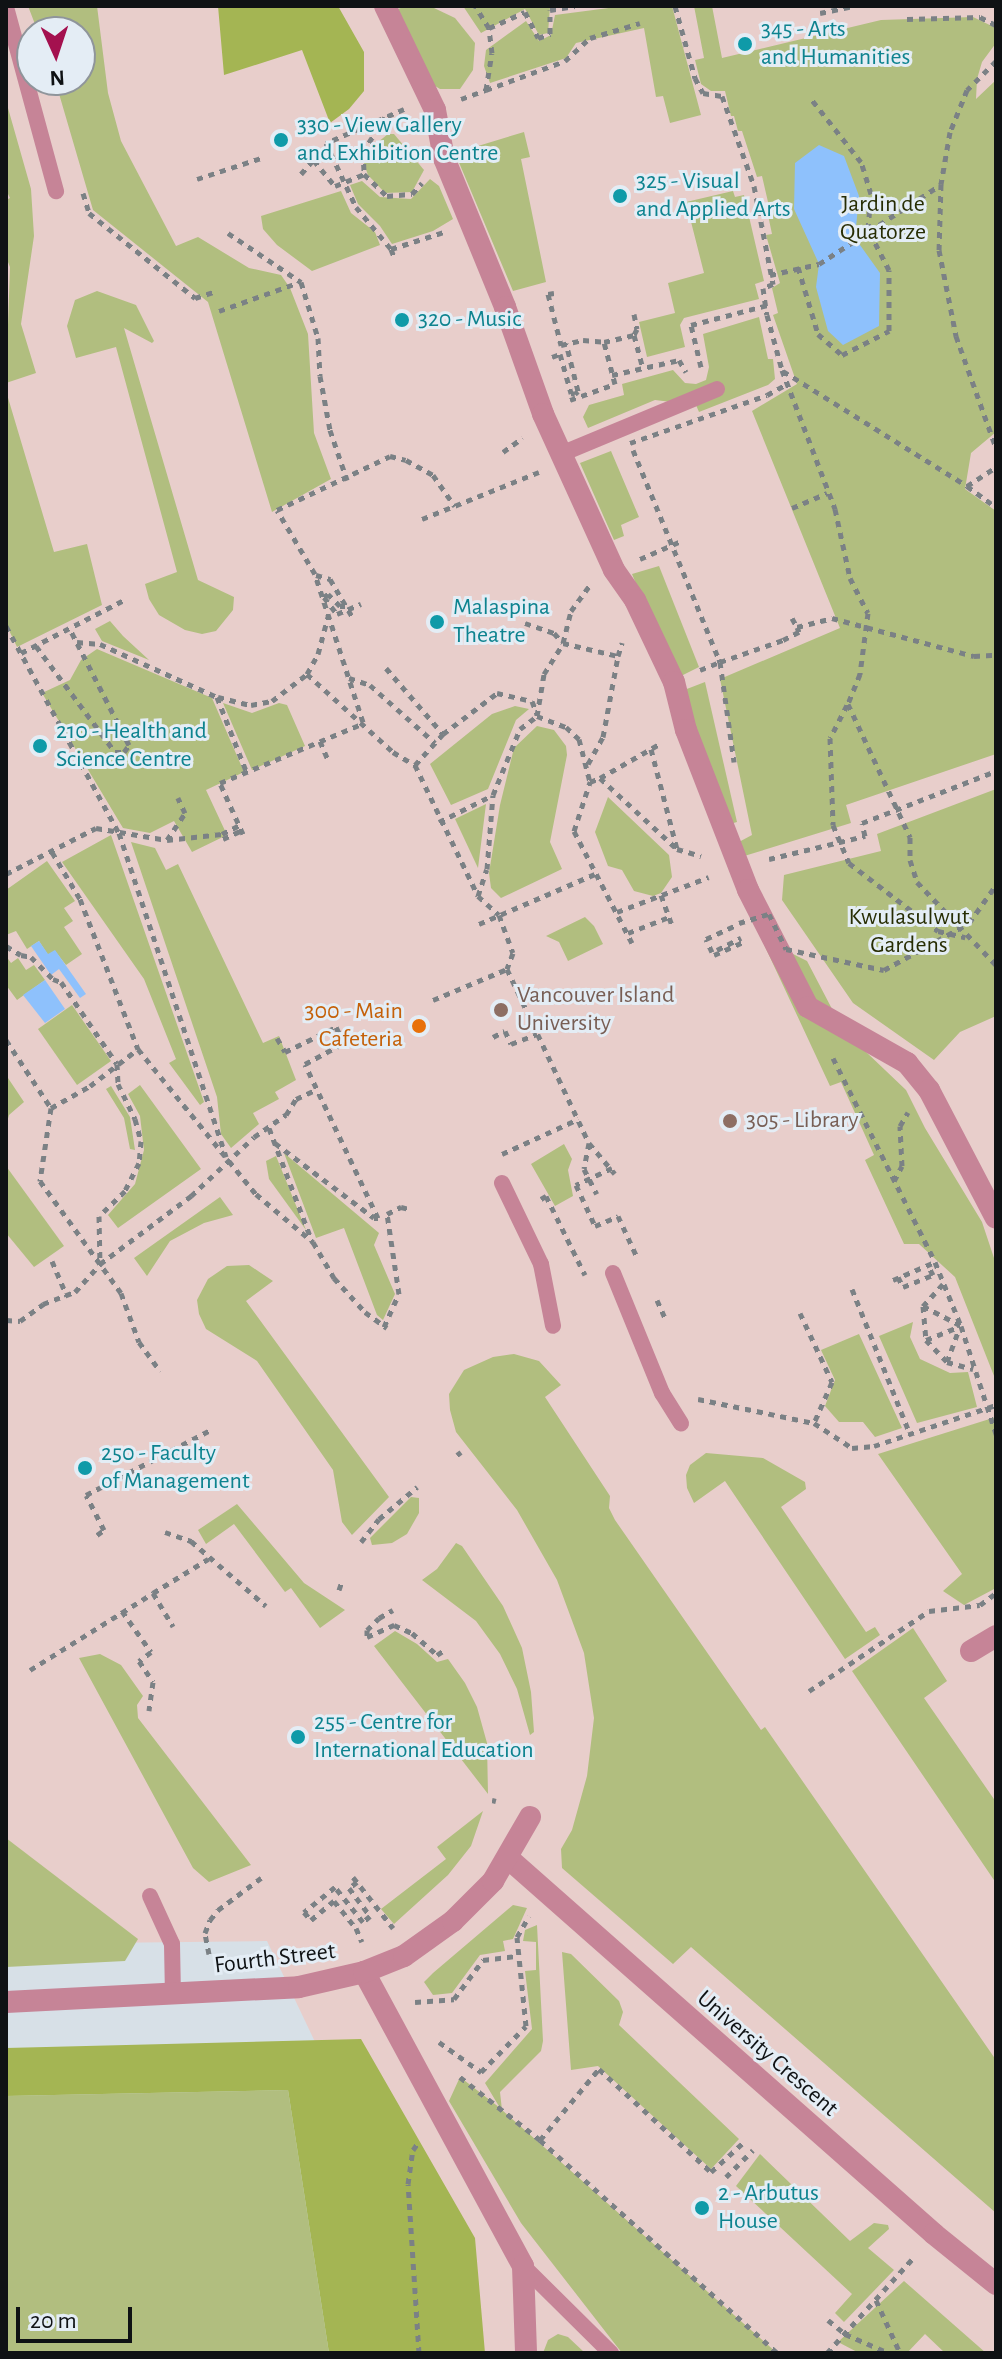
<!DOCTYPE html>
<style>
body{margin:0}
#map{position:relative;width:1002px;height:2359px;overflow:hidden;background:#d7e0e7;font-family:"Alegreya Sans",sans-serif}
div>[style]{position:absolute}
.education>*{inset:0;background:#e8cecb}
.green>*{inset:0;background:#b1be7f}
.forest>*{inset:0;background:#a4b553}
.water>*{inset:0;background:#8ec1fc}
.path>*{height:5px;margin-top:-2.5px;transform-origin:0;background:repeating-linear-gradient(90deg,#7b8185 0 6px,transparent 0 12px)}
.service>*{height:16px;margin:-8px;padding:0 8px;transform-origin:8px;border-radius:8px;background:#c68497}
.pedestrian>*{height:22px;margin:-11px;padding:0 11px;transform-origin:11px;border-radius:11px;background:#c68497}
.minor>*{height:22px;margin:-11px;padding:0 11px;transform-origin:11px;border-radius:11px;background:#c68497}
.path-bridge>*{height:5px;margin-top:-2.5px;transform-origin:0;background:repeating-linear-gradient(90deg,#7b8185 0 6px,transparent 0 12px)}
.dots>*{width:22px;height:22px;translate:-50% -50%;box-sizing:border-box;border:4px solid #e4edf5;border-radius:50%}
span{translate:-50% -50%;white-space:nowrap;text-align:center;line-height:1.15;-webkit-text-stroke:6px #e4edf5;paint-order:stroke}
.culture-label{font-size:24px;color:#0d838f}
.left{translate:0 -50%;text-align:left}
.park-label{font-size:24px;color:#272d03}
.education-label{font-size:24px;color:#785e54}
.food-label{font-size:24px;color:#c56008}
.right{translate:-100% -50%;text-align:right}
.street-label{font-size:24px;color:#0f1214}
.frame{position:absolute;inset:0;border:8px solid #0f1214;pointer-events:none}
.north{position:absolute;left:16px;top:16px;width:80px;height:80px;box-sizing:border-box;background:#e4edf5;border:2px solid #8f959b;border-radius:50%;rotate:177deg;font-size:22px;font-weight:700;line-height:32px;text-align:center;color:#0f1214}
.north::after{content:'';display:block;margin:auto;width:28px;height:36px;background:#a4114f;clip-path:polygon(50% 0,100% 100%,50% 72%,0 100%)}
.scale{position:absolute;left:16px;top:2307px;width:116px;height:36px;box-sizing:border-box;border:4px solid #0f1214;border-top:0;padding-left:10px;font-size:24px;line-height:28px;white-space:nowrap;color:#0f1214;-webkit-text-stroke:6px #e4edf5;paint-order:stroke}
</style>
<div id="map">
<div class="education">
<i style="clip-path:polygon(evenodd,6px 6px,996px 6px,996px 2353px,432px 2353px,425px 2273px,267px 1941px,6px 1944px,6px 6px,32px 32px,80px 32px,80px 80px,32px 80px,32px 32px)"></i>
</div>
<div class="green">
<i style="clip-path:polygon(28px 6px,97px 6px,108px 93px,121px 141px,176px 246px,198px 237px,249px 268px,281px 275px,290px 288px,308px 334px,314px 433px,331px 479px,272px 512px,208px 302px,93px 210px,55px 80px,80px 80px,80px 32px,38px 32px)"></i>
<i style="clip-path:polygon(406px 6px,434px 8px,455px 18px,475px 43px,473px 70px,460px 89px,440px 89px,422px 78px,390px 12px)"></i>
<i style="clip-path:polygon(463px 6px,559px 6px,550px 7px,548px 33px,539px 35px,525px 9px,481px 33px)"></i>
<i style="clip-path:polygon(624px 6px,672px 6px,701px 115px,670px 123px,663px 96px,656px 97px,644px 28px,576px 43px,566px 58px,490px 83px,484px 66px,486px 50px,526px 21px,539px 41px,551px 35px,555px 15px)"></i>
<i style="clip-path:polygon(694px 6px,712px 6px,722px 58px,881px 20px,973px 17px,996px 28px,996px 43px,982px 62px,977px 79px,976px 99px,996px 80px,996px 432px,971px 453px,965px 489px,996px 511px,996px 754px,846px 805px,851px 823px,741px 857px,737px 843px,752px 835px,720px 679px,840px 628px,752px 411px,797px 384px,773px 315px,778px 313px,772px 288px,780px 283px,766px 235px,772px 234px,768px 215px,771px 215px,762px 176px,757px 177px,742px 131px,738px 131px,734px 116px,731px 116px,725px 91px,711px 91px,701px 84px,695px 60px,704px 58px)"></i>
<i style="clip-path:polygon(6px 101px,31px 189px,34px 236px,21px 324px,36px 373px,6px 383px,10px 267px,6px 257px,6px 200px,10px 198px,6px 190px)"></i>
<i style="clip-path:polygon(524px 132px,530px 157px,521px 159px,546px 282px,513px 291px,455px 153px)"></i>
<i style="clip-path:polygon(388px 134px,394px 134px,424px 170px,412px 192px,385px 193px,368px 175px,364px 164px,367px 151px)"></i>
<i style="clip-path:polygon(430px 179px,439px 186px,453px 219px,433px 231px,392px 244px,380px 226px,358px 204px,350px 185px,362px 181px,380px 197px,411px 199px)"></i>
<i style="clip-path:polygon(341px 191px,351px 213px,375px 232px,380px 245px,312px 271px,277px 245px,263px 229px,261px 216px)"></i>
<i style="clip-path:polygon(733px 191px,735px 197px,744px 195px,764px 281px,755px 284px,759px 299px,684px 318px,680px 325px,685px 347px,647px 357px,639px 322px,675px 313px,668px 283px,704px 273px,686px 202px)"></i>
<i style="clip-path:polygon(97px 291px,136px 305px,154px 341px,152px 343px,124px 328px,198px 580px,234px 597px,233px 610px,216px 631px,202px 634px,185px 630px,159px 615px,149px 599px,145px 584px,177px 572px,116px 347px,76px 358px,67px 326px,75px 300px)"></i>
<i style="clip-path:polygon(759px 317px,768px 359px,773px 359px,775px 379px,768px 385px,699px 412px,696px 405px,655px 400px,588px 428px,583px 417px,589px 405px,624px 395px,622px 384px,673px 370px,685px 383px,696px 384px,706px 380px,709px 367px,703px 334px)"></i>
<i style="clip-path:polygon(6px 391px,54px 552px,87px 544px,102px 605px,17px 647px,6px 624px)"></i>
<i style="clip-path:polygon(611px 451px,639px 517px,621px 525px,624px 536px,614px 540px,580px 463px)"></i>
<i style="clip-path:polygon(659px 566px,699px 667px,675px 679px,632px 574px)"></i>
<i style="clip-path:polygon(110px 621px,123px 636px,149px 660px,102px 641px,95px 629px)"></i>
<i style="clip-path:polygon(97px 649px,212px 698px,244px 772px,206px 790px,227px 835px,192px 852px,174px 821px,150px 833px,123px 828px,42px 693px,70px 680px,81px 660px)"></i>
<i style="clip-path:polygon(705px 682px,737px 822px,730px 824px,679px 692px)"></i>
<i style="clip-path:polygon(223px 703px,252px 713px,279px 703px,287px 705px,305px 746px,252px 770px)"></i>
<i style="clip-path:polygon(515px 706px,529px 709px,516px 720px,488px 789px,451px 805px,430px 764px,492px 714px)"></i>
<i style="clip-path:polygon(537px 726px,554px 730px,566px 746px,567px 755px,550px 842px,562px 869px,501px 898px,491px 888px,489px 873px,500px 805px,514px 748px)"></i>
<i style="clip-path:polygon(996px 789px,996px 1016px,960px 1032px,934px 1060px,853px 1003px,782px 900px,784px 875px,881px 851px,877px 834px)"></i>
<i style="clip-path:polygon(608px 797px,669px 855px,672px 877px,661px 893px,653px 896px,634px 891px,622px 870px,608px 866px,595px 832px)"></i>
<i style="clip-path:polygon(486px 804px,478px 868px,455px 819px)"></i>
<i style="clip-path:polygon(111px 835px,204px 1102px,200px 1105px,169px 1063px,176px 1059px,144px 979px,62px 862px)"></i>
<i style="clip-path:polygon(131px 842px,155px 848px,166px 870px,178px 864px,263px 1043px,279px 1036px,296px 1080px,275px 1092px,279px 1099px,253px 1113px,259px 1124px,231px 1148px,221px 1134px,217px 1097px)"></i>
<i style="clip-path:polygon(47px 861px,75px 901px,64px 908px,73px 921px,64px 927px,82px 954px,66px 965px,55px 951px,48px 955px,39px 941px,27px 949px,16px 931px,6px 935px,6px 890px)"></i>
<i style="clip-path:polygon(585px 917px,594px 926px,603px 944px,568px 961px,559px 942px,546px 936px)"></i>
<i style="clip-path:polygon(761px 938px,807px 961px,843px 1030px,906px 1090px,925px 1128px,982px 1222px,996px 1264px,996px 1381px,955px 1277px,919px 1244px,904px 1244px,865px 1160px,874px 1155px,841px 1082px,830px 1086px)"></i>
<i style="clip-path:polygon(6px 956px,11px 963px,18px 958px,26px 970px,34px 965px,45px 980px,17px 1000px,6px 985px)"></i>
<i style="clip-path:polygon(72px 1005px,111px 1061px,77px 1085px,38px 1029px)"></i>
<i style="clip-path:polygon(6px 1075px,24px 1102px,9px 1115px,6px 1126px)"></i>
<i style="clip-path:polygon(140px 1085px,201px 1169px,118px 1228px,108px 1215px,135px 1184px,144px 1150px,140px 1116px,128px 1094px)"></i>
<i style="clip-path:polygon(111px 1086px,130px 1117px,135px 1150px,130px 1149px,124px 1118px,106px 1089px)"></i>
<i style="clip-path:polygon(564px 1144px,572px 1159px,568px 1170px,573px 1196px,555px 1206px,531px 1164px)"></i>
<i style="clip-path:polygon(284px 1153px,379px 1233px,374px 1245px,395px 1294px,383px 1320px,377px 1315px,344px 1228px,316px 1238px)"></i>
<i style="clip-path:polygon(276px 1156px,306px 1230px,269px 1179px,266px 1161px)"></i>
<i style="clip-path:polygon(6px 1166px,64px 1246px,34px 1267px,6px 1233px)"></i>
<i style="clip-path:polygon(220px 1197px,233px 1215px,204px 1223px,170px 1241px,147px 1276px,134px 1258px)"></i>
<i style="clip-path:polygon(249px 1265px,273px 1281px,246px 1301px,389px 1497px,352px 1535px,342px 1522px,333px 1470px,257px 1361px,206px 1329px,199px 1314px,197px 1300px,208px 1279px,227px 1266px)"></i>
<i style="clip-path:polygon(913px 1322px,910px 1337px,920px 1359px,950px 1373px,968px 1372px,977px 1407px,917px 1423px,879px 1336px)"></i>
<i style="clip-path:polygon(859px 1334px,902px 1428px,875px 1437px,863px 1422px,839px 1422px,825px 1406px,835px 1380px,821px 1350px)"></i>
<i style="clip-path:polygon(514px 1354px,539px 1361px,561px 1385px,545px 1397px,610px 1496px,609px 1508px,615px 1520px,761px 1730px,765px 1727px,996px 2060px,996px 2213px,691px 1947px,673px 1964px,562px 1868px,561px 1849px,572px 1830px,587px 1776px,594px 1718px,584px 1653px,557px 1580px,517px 1510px,456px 1432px,450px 1410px,449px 1394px,464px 1370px,493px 1357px)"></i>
<i style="clip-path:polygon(996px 1417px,996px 1588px,964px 1605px,943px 1591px,962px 1574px,878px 1454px)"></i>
<i style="clip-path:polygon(706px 1453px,763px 1458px,805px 1482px,806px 1489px,781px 1507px,866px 1632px,875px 1627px,880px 1635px,845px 1659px,725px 1481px,694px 1503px,687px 1488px,686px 1475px,690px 1465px)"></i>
<i style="clip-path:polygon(411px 1497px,419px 1498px,419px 1513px,407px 1534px,392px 1543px,372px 1545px,370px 1538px)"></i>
<i style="clip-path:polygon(237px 1504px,304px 1583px,345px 1610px,320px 1628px,291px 1588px,285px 1592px,234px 1524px,206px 1544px,198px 1530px)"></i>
<i style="clip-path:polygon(456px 1543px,462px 1546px,503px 1606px,522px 1648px,531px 1692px,534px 1732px,530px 1735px,517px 1689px,500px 1654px,476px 1621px,422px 1580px,437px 1569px)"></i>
<i style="clip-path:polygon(913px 1628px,947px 1681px,924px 1698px,996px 1802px,996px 1883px,852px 1671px)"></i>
<i style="clip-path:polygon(395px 1631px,417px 1644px,437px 1662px,448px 1659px,465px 1683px,477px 1707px,487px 1743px,488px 1794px,374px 1646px)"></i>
<i style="clip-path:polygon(100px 1654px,121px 1665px,143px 1696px,137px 1705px,138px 1718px,251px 1865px,209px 1882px,193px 1868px,79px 1658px)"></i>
<i style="clip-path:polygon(483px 1811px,471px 1846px,448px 1875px,394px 1924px,381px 1909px,446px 1859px,437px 1847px)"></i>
<i style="clip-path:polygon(6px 1838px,138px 1939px,125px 1961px,6px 1967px)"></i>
<i style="clip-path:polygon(513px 1905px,527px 1908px,513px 1939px,503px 1941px,505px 1951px,480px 1955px,452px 1993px,433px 1995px,424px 1982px,433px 1973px)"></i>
<i style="clip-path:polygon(537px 1925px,543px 2041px,541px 2051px,500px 2092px,502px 2110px,777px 2353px,622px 2353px,521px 2223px,449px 2101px,460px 2077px,500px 2108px,485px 2083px,532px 2029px,525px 1971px,536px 1970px,536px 1942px,523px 1941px,525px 1930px)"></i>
<i style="clip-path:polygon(562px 1952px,571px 1954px,619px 2001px,623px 2012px,619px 2025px,739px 2139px,711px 2169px,598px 2066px,571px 2070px)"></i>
<i style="clip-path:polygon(288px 2090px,329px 2353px,6px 2353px,6px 2096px)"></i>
<i style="clip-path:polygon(760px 2154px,850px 2241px,874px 2223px,888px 2225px,889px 2229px,868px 2248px,894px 2270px,844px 2322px,835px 2313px,852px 2294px,736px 2186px)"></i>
<i style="clip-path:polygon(904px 2281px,986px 2353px,945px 2353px,925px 2334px,907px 2353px,859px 2353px,838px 2342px)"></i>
<i style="clip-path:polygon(558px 2334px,568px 2337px,585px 2353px,543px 2353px,548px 2340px)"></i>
</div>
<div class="forest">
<i style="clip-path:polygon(218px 6px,338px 6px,364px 52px,364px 91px,349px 109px,330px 123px,302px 50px,224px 75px)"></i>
<i style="clip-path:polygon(361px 2039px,475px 2238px,485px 2353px,329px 2353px,288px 2090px,6px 2096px,6px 2048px)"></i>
</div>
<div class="water">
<i style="clip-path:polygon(819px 145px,844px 156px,859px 196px,855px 238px,880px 273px,879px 326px,843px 345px,828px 331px,816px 287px,819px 264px,794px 209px,795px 163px)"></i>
<i style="clip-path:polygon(39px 941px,48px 954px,55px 950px,86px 994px,80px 998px,59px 969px,51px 975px,31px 946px)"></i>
<i style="clip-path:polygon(45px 980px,65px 1009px,45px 1023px,23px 995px)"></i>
</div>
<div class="path">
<i style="left:675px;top:6px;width:75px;rotate:74.5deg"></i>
<i style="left:695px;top:78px;width:17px;rotate:62deg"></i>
<i style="left:703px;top:93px;width:19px;rotate:9deg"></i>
<i style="left:722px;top:96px;width:96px;rotate:70.4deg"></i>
<i style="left:754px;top:186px;width:100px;rotate:79deg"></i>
<i style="left:773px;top:284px;width:11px;rotate:158deg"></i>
<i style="left:763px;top:288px;width:27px;rotate:82deg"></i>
<i style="left:767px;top:315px;width:57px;rotate:74.7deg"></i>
<i style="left:782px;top:370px;width:149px;rotate:69.1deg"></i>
<i style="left:835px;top:509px;width:71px;rotate:77.7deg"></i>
<i style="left:850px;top:578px;width:39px;rotate:63deg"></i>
<i style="left:868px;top:613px;width:62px;rotate:97.5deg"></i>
<i style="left:860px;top:674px;width:32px;rotate:112deg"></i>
<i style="left:848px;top:704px;width:147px;rotate:65deg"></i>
<i style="left:910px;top:837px;width:23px;rotate:90deg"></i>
<i style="left:910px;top:860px;width:23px;rotate:72deg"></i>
<i style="left:917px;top:882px;width:115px;rotate:46.4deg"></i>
<i style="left:820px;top:13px;width:34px;rotate:-12deg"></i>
<i style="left:907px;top:19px;width:73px;rotate:-1.6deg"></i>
<i style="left:980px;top:17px;width:18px;rotate:27deg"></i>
<i style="left:489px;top:28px;width:39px;rotate:-24deg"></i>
<i style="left:525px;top:12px;width:29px;rotate:63deg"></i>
<i style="left:538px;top:38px;width:13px;rotate:-18deg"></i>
<i style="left:550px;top:34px;width:24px;rotate:-90deg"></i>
<i style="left:550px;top:10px;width:25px;rotate:-9deg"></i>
<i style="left:996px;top:61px;width:41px;rotate:135deg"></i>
<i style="left:967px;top:90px;width:45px;rotate:112deg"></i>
<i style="left:950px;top:132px;width:53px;rotate:99.8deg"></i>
<i style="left:941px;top:184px;width:66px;rotate:91.7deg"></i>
<i style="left:939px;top:250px;width:88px;rotate:78.8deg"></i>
<i style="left:956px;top:336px;width:119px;rotate:70.3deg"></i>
<i style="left:486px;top:90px;width:84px;rotate:-20.2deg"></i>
<i style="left:565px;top:61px;width:34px;rotate:-43deg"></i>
<i style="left:590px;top:38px;width:52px;rotate:-16.7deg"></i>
<i style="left:461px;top:99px;width:27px;rotate:-20deg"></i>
<i style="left:486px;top:90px;width:37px;rotate:-81deg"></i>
<i style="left:492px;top:53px;width:25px;rotate:-97deg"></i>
<i style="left:489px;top:28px;width:26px;rotate:-122deg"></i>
<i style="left:404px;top:109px;width:85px;rotate:156.4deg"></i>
<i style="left:326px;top:143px;width:71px;rotate:64.9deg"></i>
<i style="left:356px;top:207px;width:55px;rotate:50.2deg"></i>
<i style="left:391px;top:249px;width:56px;rotate:-17.8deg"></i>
<i style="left:385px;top:117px;width:41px;rotate:122.2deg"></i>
<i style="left:363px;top:152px;width:22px;rotate:87deg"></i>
<i style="left:364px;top:174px;width:32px;rotate:44deg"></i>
<i style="left:387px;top:196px;width:25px;rotate:-5deg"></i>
<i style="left:412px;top:194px;width:15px;rotate:-48deg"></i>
<i style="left:306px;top:151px;width:45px;rotate:50.4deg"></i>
<i style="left:335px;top:186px;width:31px;rotate:-22deg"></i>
<i style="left:301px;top:174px;width:21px;rotate:-49deg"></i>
<i style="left:197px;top:179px;width:67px;rotate:-18.2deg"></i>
<i style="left:83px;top:193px;width:21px;rotate:73deg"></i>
<i style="left:89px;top:213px;width:136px;rotate:38.7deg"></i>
<i style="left:195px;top:298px;width:19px;rotate:-18deg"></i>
<i style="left:228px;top:233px;width:88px;rotate:33.9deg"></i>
<i style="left:301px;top:282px;width:59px;rotate:73.1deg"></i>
<i style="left:318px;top:338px;width:38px;rotate:87deg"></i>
<i style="left:320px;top:376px;width:55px;rotate:79.5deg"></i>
<i style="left:391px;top:249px;width:9px;rotate:69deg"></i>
<i style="left:798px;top:267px;width:70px;rotate:73.4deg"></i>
<i style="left:818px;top:334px;width:32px;rotate:41deg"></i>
<i style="left:842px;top:355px;width:53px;rotate:-27.1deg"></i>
<i style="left:889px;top:331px;width:61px;rotate:-90deg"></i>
<i style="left:889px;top:270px;width:46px;rotate:-117.1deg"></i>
<i style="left:868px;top:229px;width:35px;rotate:-85deg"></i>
<i style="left:871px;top:194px;width:34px;rotate:-107deg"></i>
<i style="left:861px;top:162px;width:79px;rotate:-128.3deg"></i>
<i style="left:770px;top:275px;width:50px;rotate:-12.7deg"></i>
<i style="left:819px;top:264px;width:145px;rotate:-33.1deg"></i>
<i style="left:554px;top:293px;width:6px;rotate:171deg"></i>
<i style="left:548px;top:294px;width:53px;rotate:75.7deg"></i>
<i style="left:561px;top:345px;width:23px;rotate:-13deg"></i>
<i style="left:583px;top:340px;width:21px;rotate:5deg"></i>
<i style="left:219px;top:311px;width:86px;rotate:-19.7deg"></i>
<i style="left:634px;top:314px;width:15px;rotate:79deg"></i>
<i style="left:637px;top:329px;width:7px;rotate:117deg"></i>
<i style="left:634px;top:335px;width:35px;rotate:75deg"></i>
<i style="left:552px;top:357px;width:9px;rotate:-21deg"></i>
<i style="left:560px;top:354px;width:41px;rotate:74.2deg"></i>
<i style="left:571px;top:393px;width:4px;rotate:14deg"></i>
<i style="left:575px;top:394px;width:4px;rotate:-45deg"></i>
<i style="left:578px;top:391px;width:49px;rotate:-104deg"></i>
<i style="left:701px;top:367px;width:43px;rotate:-103.4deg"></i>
<i style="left:691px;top:325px;width:80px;rotate:-14.6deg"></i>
<i style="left:783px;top:371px;width:217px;rotate:32deg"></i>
<i style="left:967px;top:486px;width:35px;rotate:-33deg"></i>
<i style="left:612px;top:375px;width:69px;rotate:-12.6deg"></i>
<i style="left:679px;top:360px;width:14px;rotate:60deg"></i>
<i style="left:767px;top:395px;width:23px;rotate:-29deg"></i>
<i style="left:570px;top:400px;width:48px;rotate:-19.6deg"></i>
<i style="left:615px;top:384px;width:43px;rotate:-104.7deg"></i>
<i style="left:604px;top:342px;width:31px;rotate:-13deg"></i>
<i style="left:633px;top:450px;width:229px;rotate:67.7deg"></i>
<i style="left:720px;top:662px;width:101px;rotate:82deg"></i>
<i style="left:503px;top:452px;width:24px;rotate:-36deg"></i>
<i style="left:967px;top:486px;width:36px;rotate:36deg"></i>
<i style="left:792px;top:508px;width:38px;rotate:-23deg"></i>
<i style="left:422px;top:519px;width:126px;rotate:-21.9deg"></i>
<i style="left:640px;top:559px;width:43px;rotate:-23.6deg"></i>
<i style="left:316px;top:575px;width:15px;rotate:16deg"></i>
<i style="left:330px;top:579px;width:45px;rotate:59.5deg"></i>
<i style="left:792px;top:618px;width:10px;rotate:61deg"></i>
<i style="left:525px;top:623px;width:31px;rotate:19deg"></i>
<i style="left:554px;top:633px;width:13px;rotate:48deg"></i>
<i style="left:563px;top:643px;width:57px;rotate:13.3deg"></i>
<i style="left:618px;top:656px;width:14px;rotate:-73deg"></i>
<i style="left:6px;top:626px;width:236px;rotate:61.4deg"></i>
<i style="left:119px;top:833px;width:341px;rotate:71.7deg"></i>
<i style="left:797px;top:627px;width:36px;rotate:-14deg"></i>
<i style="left:832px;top:618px;width:147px;rotate:15deg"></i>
<i style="left:974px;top:656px;width:22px;rotate:-3deg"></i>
<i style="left:77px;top:642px;width:23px;rotate:5deg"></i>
<i style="left:100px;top:644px;width:128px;rotate:24.4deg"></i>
<i style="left:217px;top:697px;width:82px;rotate:68.5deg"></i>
<i style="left:36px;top:646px;width:132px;rotate:53.3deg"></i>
<i style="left:115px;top:752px;width:9px"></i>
<i style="left:124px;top:752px;width:9px;rotate:-54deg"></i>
<i style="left:129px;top:745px;width:130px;rotate:-117deg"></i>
<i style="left:21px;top:653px;width:118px;rotate:-27.2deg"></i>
<i style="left:719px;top:659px;width:3px;rotate:72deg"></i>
<i style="left:720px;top:662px;width:67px;rotate:-19.2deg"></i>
<i style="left:783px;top:640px;width:18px;rotate:-27deg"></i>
<i style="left:799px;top:632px;width:5px;rotate:-112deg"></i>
<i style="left:386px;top:668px;width:87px;rotate:49.2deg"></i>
<i style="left:700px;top:670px;width:22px;rotate:-22deg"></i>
<i style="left:307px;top:674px;width:116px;rotate:42.2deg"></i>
<i style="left:393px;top:752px;width:26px;rotate:31deg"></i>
<i style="left:415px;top:765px;width:145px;rotate:64.3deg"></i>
<i style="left:478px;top:896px;width:28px;rotate:42deg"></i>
<i style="left:499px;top:915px;width:40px;rotate:69.8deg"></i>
<i style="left:513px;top:953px;width:17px;rotate:111deg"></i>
<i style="left:507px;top:969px;width:192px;rotate:64.8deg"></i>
<i style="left:589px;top:1143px;width:40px;rotate:50deg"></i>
<i style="left:349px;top:678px;width:22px;rotate:18deg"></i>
<i style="left:370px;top:685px;width:87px;rotate:41.7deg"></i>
<i style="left:218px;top:697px;width:34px;rotate:14deg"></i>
<i style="left:251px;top:705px;width:21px;rotate:-11deg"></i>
<i style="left:272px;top:701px;width:44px;rotate:-37.6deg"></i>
<i style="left:307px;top:674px;width:23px;rotate:-61deg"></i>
<i style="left:318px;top:654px;width:39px;rotate:-75deg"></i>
<i style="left:847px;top:705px;width:37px;rotate:117deg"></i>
<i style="left:830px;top:738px;width:87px;rotate:88deg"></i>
<i style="left:833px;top:825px;width:41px;rotate:67.2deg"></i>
<i style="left:849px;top:863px;width:112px;rotate:37.4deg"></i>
<i style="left:938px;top:931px;width:28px;rotate:13deg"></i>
<i style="left:537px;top:716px;width:43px;rotate:-80.5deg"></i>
<i style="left:544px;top:674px;width:36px;rotate:-58deg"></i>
<i style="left:563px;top:643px;width:33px;rotate:-76deg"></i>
<i style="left:571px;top:611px;width:31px;rotate:-54deg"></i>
<i style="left:363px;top:722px;width:156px;rotate:-108deg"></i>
<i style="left:315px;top:574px;width:74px;rotate:-120.7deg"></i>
<i style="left:277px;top:510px;width:125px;rotate:-25.5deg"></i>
<i style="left:390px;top:456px;width:16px;rotate:14deg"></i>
<i style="left:406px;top:460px;width:31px;rotate:29deg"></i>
<i style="left:433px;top:475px;width:38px;rotate:55deg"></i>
<i style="left:320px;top:741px;width:23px;rotate:67deg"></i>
<i style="left:651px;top:749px;width:103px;rotate:75.4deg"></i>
<i style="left:588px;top:764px;width:31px;rotate:-61deg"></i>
<i style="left:603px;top:737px;width:82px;rotate:-79.5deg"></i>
<i style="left:415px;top:765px;width:42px;rotate:-47.9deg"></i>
<i style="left:443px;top:734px;width:68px;rotate:-37.2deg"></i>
<i style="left:497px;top:693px;width:36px;rotate:13deg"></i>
<i style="left:532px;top:701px;width:14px;rotate:69deg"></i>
<i style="left:600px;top:778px;width:70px;rotate:-29.8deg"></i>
<i style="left:439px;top:822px;width:60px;rotate:-26.6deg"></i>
<i style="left:243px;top:834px;width:56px;rotate:-114.3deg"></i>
<i style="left:220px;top:783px;width:156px;rotate:-22.6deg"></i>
<i style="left:223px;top:839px;width:21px;rotate:-25deg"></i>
<i style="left:167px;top:840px;width:32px;rotate:-56deg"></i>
<i style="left:185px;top:813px;width:17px;rotate:-115deg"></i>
<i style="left:52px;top:852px;width:55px;rotate:59.2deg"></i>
<i style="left:80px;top:899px;width:161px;rotate:68.9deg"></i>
<i style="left:138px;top:1049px;width:187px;rotate:50.9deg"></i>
<i style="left:256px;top:1194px;width:75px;rotate:40.1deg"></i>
<i style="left:313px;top:1242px;width:42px;rotate:59.7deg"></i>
<i style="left:334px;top:1278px;width:46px;rotate:47.6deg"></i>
<i style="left:365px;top:1312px;width:27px;rotate:36deg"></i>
<i style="left:769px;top:859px;width:99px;rotate:-13.5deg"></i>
<i style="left:865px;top:836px;width:13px;rotate:-103deg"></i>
<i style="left:862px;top:823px;width:144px;rotate:-21.2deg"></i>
<i style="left:6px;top:874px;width:101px;rotate:-27.1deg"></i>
<i style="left:96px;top:828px;width:72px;rotate:9.6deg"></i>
<i style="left:167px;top:840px;width:55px;rotate:-6.2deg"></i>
<i style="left:222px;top:834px;width:20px;rotate:-27deg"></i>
<i style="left:661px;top:895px;width:32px;rotate:70deg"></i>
<i style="left:478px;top:896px;width:28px;rotate:-72deg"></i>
<i style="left:487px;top:869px;width:74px;rotate:-85.4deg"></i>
<i style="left:493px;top:795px;width:71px;rotate:-67.8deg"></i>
<i style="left:520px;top:729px;width:21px;rotate:-37deg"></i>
<i style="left:537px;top:716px;width:31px;rotate:21deg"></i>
<i style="left:566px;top:727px;width:18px;rotate:43deg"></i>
<i style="left:579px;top:739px;width:44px;rotate:75.7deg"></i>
<i style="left:617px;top:912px;width:98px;rotate:-20.8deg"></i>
<i style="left:479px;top:924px;width:126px;rotate:-23.3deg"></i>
<i style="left:628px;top:933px;width:44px;rotate:-21.3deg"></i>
<i style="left:632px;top:943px;width:126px;rotate:-117.4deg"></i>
<i style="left:574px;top:831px;width:52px;rotate:-71.9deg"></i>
<i style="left:590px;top:782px;width:11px;rotate:-22deg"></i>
<i style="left:600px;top:778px;width:105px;rotate:42.7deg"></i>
<i style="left:677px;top:849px;width:25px;rotate:16deg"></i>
<i style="left:6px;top:946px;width:17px;rotate:31deg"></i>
<i style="left:21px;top:955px;width:10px;rotate:11deg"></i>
<i style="left:31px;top:957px;width:31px;rotate:45deg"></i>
<i style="left:53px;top:979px;width:9px;rotate:21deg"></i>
<i style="left:61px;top:982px;width:99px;rotate:55.7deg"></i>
<i style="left:117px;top:1064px;width:20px;rotate:87deg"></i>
<i style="left:118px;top:1084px;width:39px;rotate:64deg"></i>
<i style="left:135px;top:1119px;width:23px;rotate:75deg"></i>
<i style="left:141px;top:1141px;width:22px;rotate:95deg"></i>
<i style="left:139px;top:1163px;width:31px;rotate:117deg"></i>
<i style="left:125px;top:1191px;width:36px;rotate:136deg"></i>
<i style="left:99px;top:1216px;width:48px;rotate:88.8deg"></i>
<i style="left:717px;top:950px;width:27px;rotate:-27deg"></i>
<i style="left:712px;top:952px;width:14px;rotate:-115deg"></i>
<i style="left:706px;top:939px;width:31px;rotate:-25deg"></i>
<i style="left:714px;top:955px;width:32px;rotate:-24deg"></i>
<i style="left:433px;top:1000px;width:80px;rotate:-22.7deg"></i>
<i style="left:493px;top:1037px;width:13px;rotate:-27deg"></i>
<i style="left:505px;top:1031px;width:14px;rotate:65deg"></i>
<i style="left:511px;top:1044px;width:28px;rotate:-21deg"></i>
<i style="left:277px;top:1038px;width:16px;rotate:60deg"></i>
<i style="left:285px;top:1052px;width:57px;rotate:-26.1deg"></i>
<i style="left:336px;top:1027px;width:18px;rotate:63deg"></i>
<i style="left:6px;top:1040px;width:82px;rotate:56.5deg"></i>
<i style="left:51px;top:1108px;width:74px;rotate:98.6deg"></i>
<i style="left:40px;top:1181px;width:138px;rotate:54.1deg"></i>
<i style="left:121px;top:1293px;width:52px;rotate:69.8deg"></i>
<i style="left:139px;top:1342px;width:36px;rotate:54deg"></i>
<i style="left:833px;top:1058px;width:228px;rotate:63.4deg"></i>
<i style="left:935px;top:1262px;width:69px;rotate:67.9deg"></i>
<i style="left:961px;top:1326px;width:114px;rotate:72deg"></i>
<i style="left:51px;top:1108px;width:45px;rotate:-29.4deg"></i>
<i style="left:90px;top:1086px;width:61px;rotate:-37.6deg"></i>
<i style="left:269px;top:1128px;width:121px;rotate:69.2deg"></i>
<i style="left:275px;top:1143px;width:124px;rotate:37.1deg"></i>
<i style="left:374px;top:1218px;width:4px"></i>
<i style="left:378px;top:1218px;width:170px;rotate:-115.4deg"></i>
<i style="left:305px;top:1064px;width:57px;rotate:-28.4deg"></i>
<i style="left:502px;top:1154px;width:84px;rotate:-24.7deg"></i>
<i style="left:612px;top:1168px;width:40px;rotate:155deg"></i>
<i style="left:576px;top:1185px;width:45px;rotate:65.1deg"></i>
<i style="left:595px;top:1226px;width:25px;rotate:-23deg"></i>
<i style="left:618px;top:1216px;width:43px;rotate:65.2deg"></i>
<i style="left:894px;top:1181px;width:17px;rotate:-62deg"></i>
<i style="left:902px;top:1166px;width:40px;rotate:-92.9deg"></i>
<i style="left:900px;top:1126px;width:16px;rotate:-60deg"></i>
<i style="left:541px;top:1199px;width:6px;rotate:-31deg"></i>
<i style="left:546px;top:1196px;width:88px;rotate:63.7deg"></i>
<i style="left:52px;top:1261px;width:38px;rotate:67deg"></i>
<i style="left:898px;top:1277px;width:11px;rotate:63deg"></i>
<i style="left:903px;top:1287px;width:32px;rotate:-22deg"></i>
<i style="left:933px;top:1275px;width:11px;rotate:-117deg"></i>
<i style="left:893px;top:1280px;width:46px;rotate:-23.2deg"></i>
<i style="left:943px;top:1284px;width:30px;rotate:132deg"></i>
<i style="left:923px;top:1306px;width:34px;rotate:85deg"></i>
<i style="left:926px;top:1340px;width:30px;rotate:46deg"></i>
<i style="left:947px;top:1362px;width:27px;rotate:15deg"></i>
<i style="left:852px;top:1289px;width:156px;rotate:68.2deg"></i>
<i style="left:657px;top:1300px;width:22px;rotate:66deg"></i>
<i style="left:923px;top:1306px;width:42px;rotate:27.2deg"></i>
<i style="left:800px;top:1313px;width:76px;rotate:65.1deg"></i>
<i style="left:832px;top:1382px;width:45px;rotate:113.7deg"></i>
<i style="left:6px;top:1320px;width:14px;rotate:4deg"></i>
<i style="left:20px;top:1321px;width:29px;rotate:-36deg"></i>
<i style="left:43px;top:1304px;width:34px;rotate:-21deg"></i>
<i style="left:75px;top:1292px;width:38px;rotate:-48deg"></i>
<i style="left:100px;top:1264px;width:114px;rotate:-36.8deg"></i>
<i style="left:191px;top:1196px;width:86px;rotate:-43.1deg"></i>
<i style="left:254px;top:1137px;width:39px;rotate:-35deg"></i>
<i style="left:286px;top:1115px;width:19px;rotate:-58deg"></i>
<i style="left:296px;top:1099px;width:23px;rotate:-25deg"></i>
<i style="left:384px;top:1327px;width:36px;rotate:-66deg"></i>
<i style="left:399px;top:1294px;width:81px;rotate:-98.5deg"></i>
<i style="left:387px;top:1214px;width:16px;rotate:-27deg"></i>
<i style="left:401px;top:1207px;width:8px;rotate:14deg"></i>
<i style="left:926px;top:1340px;width:37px;rotate:-22deg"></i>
<i style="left:947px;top:1362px;width:37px;rotate:-70deg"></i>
<i style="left:698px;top:1399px;width:118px;rotate:11.7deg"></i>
<i style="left:814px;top:1423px;width:45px;rotate:33.3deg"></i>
<i style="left:852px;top:1448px;width:22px;rotate:-5deg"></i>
<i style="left:874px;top:1446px;width:129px;rotate:-18.6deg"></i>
<i style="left:457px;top:1455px;width:5px;rotate:-37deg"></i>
<i style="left:165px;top:1532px;width:28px;rotate:19deg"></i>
<i style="left:191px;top:1541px;width:99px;rotate:40.9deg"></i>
<i style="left:97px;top:1535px;width:9px;rotate:-36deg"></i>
<i style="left:104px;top:1530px;width:39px;rotate:-117deg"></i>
<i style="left:86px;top:1495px;width:142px;rotate:-27.6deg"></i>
<i style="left:361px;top:1542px;width:29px;rotate:-52deg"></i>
<i style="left:379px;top:1519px;width:50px;rotate:-40.1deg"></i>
<i style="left:339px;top:1590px;width:9px;rotate:-72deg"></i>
<i style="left:153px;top:1593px;width:65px;rotate:-31.7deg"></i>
<i style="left:122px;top:1611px;width:50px;rotate:54.7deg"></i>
<i style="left:151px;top:1652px;width:15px;rotate:143deg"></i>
<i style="left:139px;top:1661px;width:25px;rotate:56deg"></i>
<i style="left:153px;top:1682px;width:29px;rotate:98deg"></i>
<i style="left:367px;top:1636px;width:6px;rotate:-90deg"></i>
<i style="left:367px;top:1630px;width:17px;rotate:-45deg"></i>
<i style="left:379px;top:1618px;width:16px;rotate:-30deg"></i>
<i style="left:367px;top:1637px;width:30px;rotate:-24deg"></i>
<i style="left:394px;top:1625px;width:20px;rotate:24deg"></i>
<i style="left:412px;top:1633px;width:33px;rotate:41deg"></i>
<i style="left:437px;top:1655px;width:11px;rotate:-34deg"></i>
<i style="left:30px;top:1670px;width:145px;rotate:-32deg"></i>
<i style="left:153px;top:1593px;width:39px;rotate:59deg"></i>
<i style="left:809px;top:1691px;width:144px;rotate:-33.7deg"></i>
<i style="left:929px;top:1611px;width:51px;rotate:-6.7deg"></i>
<i style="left:980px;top:1605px;width:20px;rotate:-37deg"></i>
<i style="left:492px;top:1800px;width:4px;rotate:14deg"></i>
<i style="left:353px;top:1877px;width:65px;rotate:51.9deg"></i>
<i style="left:357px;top:1882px;width:10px;rotate:143deg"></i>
<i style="left:349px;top:1888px;width:35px;rotate:53deg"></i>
<i style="left:370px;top:1916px;width:9px;rotate:139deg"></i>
<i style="left:363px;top:1922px;width:45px;rotate:-128.7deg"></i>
<i style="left:335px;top:1887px;width:40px;rotate:141deg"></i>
<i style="left:304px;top:1912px;width:11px;rotate:49deg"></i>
<i style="left:311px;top:1920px;width:30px;rotate:-40deg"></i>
<i style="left:334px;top:1901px;width:35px;rotate:51deg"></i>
<i style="left:356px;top:1928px;width:15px;rotate:67deg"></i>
<i style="left:209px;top:1954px;width:21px;rotate:-101deg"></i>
<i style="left:205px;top:1933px;width:14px;rotate:-69deg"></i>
<i style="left:210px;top:1920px;width:13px;rotate:-51deg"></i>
<i style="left:218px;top:1910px;width:54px;rotate:-36.7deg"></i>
<i style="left:415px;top:2002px;width:39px;rotate:-4deg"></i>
<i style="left:454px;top:1999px;width:49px;rotate:-53.4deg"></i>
<i style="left:483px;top:1960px;width:34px;rotate:-7deg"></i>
<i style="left:439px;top:2042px;width:52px;rotate:35.5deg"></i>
<i style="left:481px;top:2072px;width:64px;rotate:-45.6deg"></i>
<i style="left:526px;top:2026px;width:89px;rotate:-95.8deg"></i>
<i style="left:517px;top:1937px;width:24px;rotate:-60deg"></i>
<i style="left:460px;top:2077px;width:102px;rotate:38.2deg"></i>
<i style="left:540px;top:2140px;width:319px;rotate:41.9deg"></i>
<i style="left:540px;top:2140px;width:92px;rotate:-50.3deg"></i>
<i style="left:599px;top:2069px;width:152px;rotate:42.6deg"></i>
<i style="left:711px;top:2172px;width:45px;rotate:-42.3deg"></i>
<i style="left:726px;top:2177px;width:38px;rotate:-45deg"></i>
<i style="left:876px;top:2300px;width:58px;rotate:65.6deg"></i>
<i style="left:828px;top:2320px;width:22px;rotate:39deg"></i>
<i style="left:845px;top:2334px;width:48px;rotate:23.4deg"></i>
<i style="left:419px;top:2353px;width:169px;rotate:-93.7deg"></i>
<i style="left:408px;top:2184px;width:34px;rotate:-82deg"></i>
<i style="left:413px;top:2150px;width:11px;rotate:-56deg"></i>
<i style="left:827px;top:2353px;width:131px;rotate:-47.8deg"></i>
</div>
<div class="service">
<i style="left:6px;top:7px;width:191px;rotate:74.8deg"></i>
<i style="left:561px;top:454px;width:169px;rotate:-22.6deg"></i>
<i style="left:502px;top:1183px;width:90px;rotate:64.3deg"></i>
<i style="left:541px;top:1264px;width:63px;rotate:79deg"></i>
<i style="left:613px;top:1273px;width:130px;rotate:67.8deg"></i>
<i style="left:662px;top:1393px;width:36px;rotate:58deg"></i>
<i style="left:150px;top:1896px;width:53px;rotate:65.4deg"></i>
<i style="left:172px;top:1944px;width:51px;rotate:88.9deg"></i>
<i style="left:523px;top:2266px;width:124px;rotate:44.7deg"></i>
</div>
<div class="pedestrian">
<i style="left:385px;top:6px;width:115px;rotate:64.3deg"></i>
<i style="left:435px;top:110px;width:49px;rotate:79.4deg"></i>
<i style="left:444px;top:158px;width:161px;rotate:67.7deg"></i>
<i style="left:505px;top:307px;width:114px;rotate:70.4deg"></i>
<i style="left:543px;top:414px;width:171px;rotate:65.5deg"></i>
<i style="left:614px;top:570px;width:37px;rotate:55deg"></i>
<i style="left:635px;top:600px;width:91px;rotate:64.6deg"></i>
<i style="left:674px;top:682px;width:49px;rotate:76deg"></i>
<i style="left:686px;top:730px;width:172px;rotate:68.8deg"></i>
<i style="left:748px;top:890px;width:131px;rotate:62.9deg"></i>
<i style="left:808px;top:1007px;width:114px;rotate:29.5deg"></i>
<i style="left:907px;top:1063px;width:35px;rotate:51deg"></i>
<i style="left:929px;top:1090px;width:144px;rotate:62.4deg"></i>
<i style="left:971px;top:1651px;width:29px;rotate:-31deg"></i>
</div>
<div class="minor">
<i style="left:508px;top:1858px;width:568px;rotate:41.43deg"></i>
<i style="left:934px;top:2234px;width:80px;rotate:38.9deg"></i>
<i style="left:364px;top:1972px;width:334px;rotate:61.6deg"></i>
<i style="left:523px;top:2266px;width:87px;rotate:88deg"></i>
<i style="left:6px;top:2002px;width:293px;rotate:-2.9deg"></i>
<i style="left:299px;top:1987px;width:67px;rotate:-13deg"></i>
<i style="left:364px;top:1972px;width:43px;rotate:-21.8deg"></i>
<i style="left:404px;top:1956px;width:60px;rotate:-35.5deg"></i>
<i style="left:453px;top:1921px;width:57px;rotate:-45deg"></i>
<i style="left:493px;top:1881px;width:74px;rotate:-60deg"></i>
</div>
<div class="path-bridge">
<i style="left:330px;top:430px;width:53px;rotate:71.2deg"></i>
<i style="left:630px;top:443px;width:145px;rotate:-19.3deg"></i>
<i style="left:345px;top:606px;width:5px;rotate:180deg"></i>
<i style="left:340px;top:606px;width:17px;rotate:-135deg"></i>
<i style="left:328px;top:594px;width:5px;rotate:143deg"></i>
<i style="left:324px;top:597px;width:21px;rotate:53deg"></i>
<i style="left:337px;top:614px;width:26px;rotate:-23deg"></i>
<i style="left:739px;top:923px;width:31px;rotate:-17deg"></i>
<i style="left:769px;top:914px;width:39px;rotate:64deg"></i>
<i style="left:786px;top:949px;width:100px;rotate:12.1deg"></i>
<i style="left:884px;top:970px;width:97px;rotate:-28.9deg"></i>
<i style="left:969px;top:923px;width:47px;rotate:-54.6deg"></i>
<i style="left:589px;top:1143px;width:26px;rotate:101deg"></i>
<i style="left:584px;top:1169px;width:28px;rotate:63deg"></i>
</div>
<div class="dots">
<i style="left:745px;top:44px;background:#0f9aa8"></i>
<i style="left:281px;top:140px;background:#0f9aa8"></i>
<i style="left:620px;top:196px;background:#0f9aa8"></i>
<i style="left:402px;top:320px;background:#0f9aa8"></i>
<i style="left:437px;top:622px;background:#0f9aa8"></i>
<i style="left:40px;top:746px;background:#0f9aa8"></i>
<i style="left:501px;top:1010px;background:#8d6e63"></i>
<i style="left:419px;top:1026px;background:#e8710a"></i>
<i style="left:730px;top:1121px;background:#8d6e63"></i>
<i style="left:85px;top:1468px;background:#0f9aa8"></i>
<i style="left:298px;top:1737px;background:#0f9aa8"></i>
<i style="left:702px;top:2208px;background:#0f9aa8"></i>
</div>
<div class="culture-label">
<span class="left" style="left:761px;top:44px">345 - Arts<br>and Humanities</span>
<span class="left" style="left:297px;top:140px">330 - View Gallery<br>and Exhibition Centre</span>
<span class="left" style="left:636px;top:196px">325 - Visual<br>and Applied Arts</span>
<span class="left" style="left:418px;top:320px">320 - Music</span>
<span class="left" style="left:453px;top:622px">Malaspina<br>Theatre</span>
<span class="left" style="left:56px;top:746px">210 - Health and<br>Science Centre</span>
<span class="left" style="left:101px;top:1468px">250 - Faculty<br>of Management</span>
<span class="left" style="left:314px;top:1737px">255 - Centre for<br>International Education</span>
<span class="left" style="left:718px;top:2208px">2 - Arbutus<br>House</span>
</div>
<div class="park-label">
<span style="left:883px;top:219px">Jardin de<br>Quatorze</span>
<span style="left:909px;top:932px">Kwulasulwut<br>Gardens</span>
</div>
<div class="education-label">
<span class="left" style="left:517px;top:1010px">Vancouver Island<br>University</span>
<span class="left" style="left:746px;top:1121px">305 - Library</span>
</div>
<div class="food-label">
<span class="right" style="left:403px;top:1026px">300 - Main<br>Cafeteria</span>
</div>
<div class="street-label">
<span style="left:275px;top:1959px;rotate:-7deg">Fourth Street</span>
<span style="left:767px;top:2054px;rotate:41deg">University Crescent</span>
</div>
<div class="frame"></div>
<div class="north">N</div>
<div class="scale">20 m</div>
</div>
